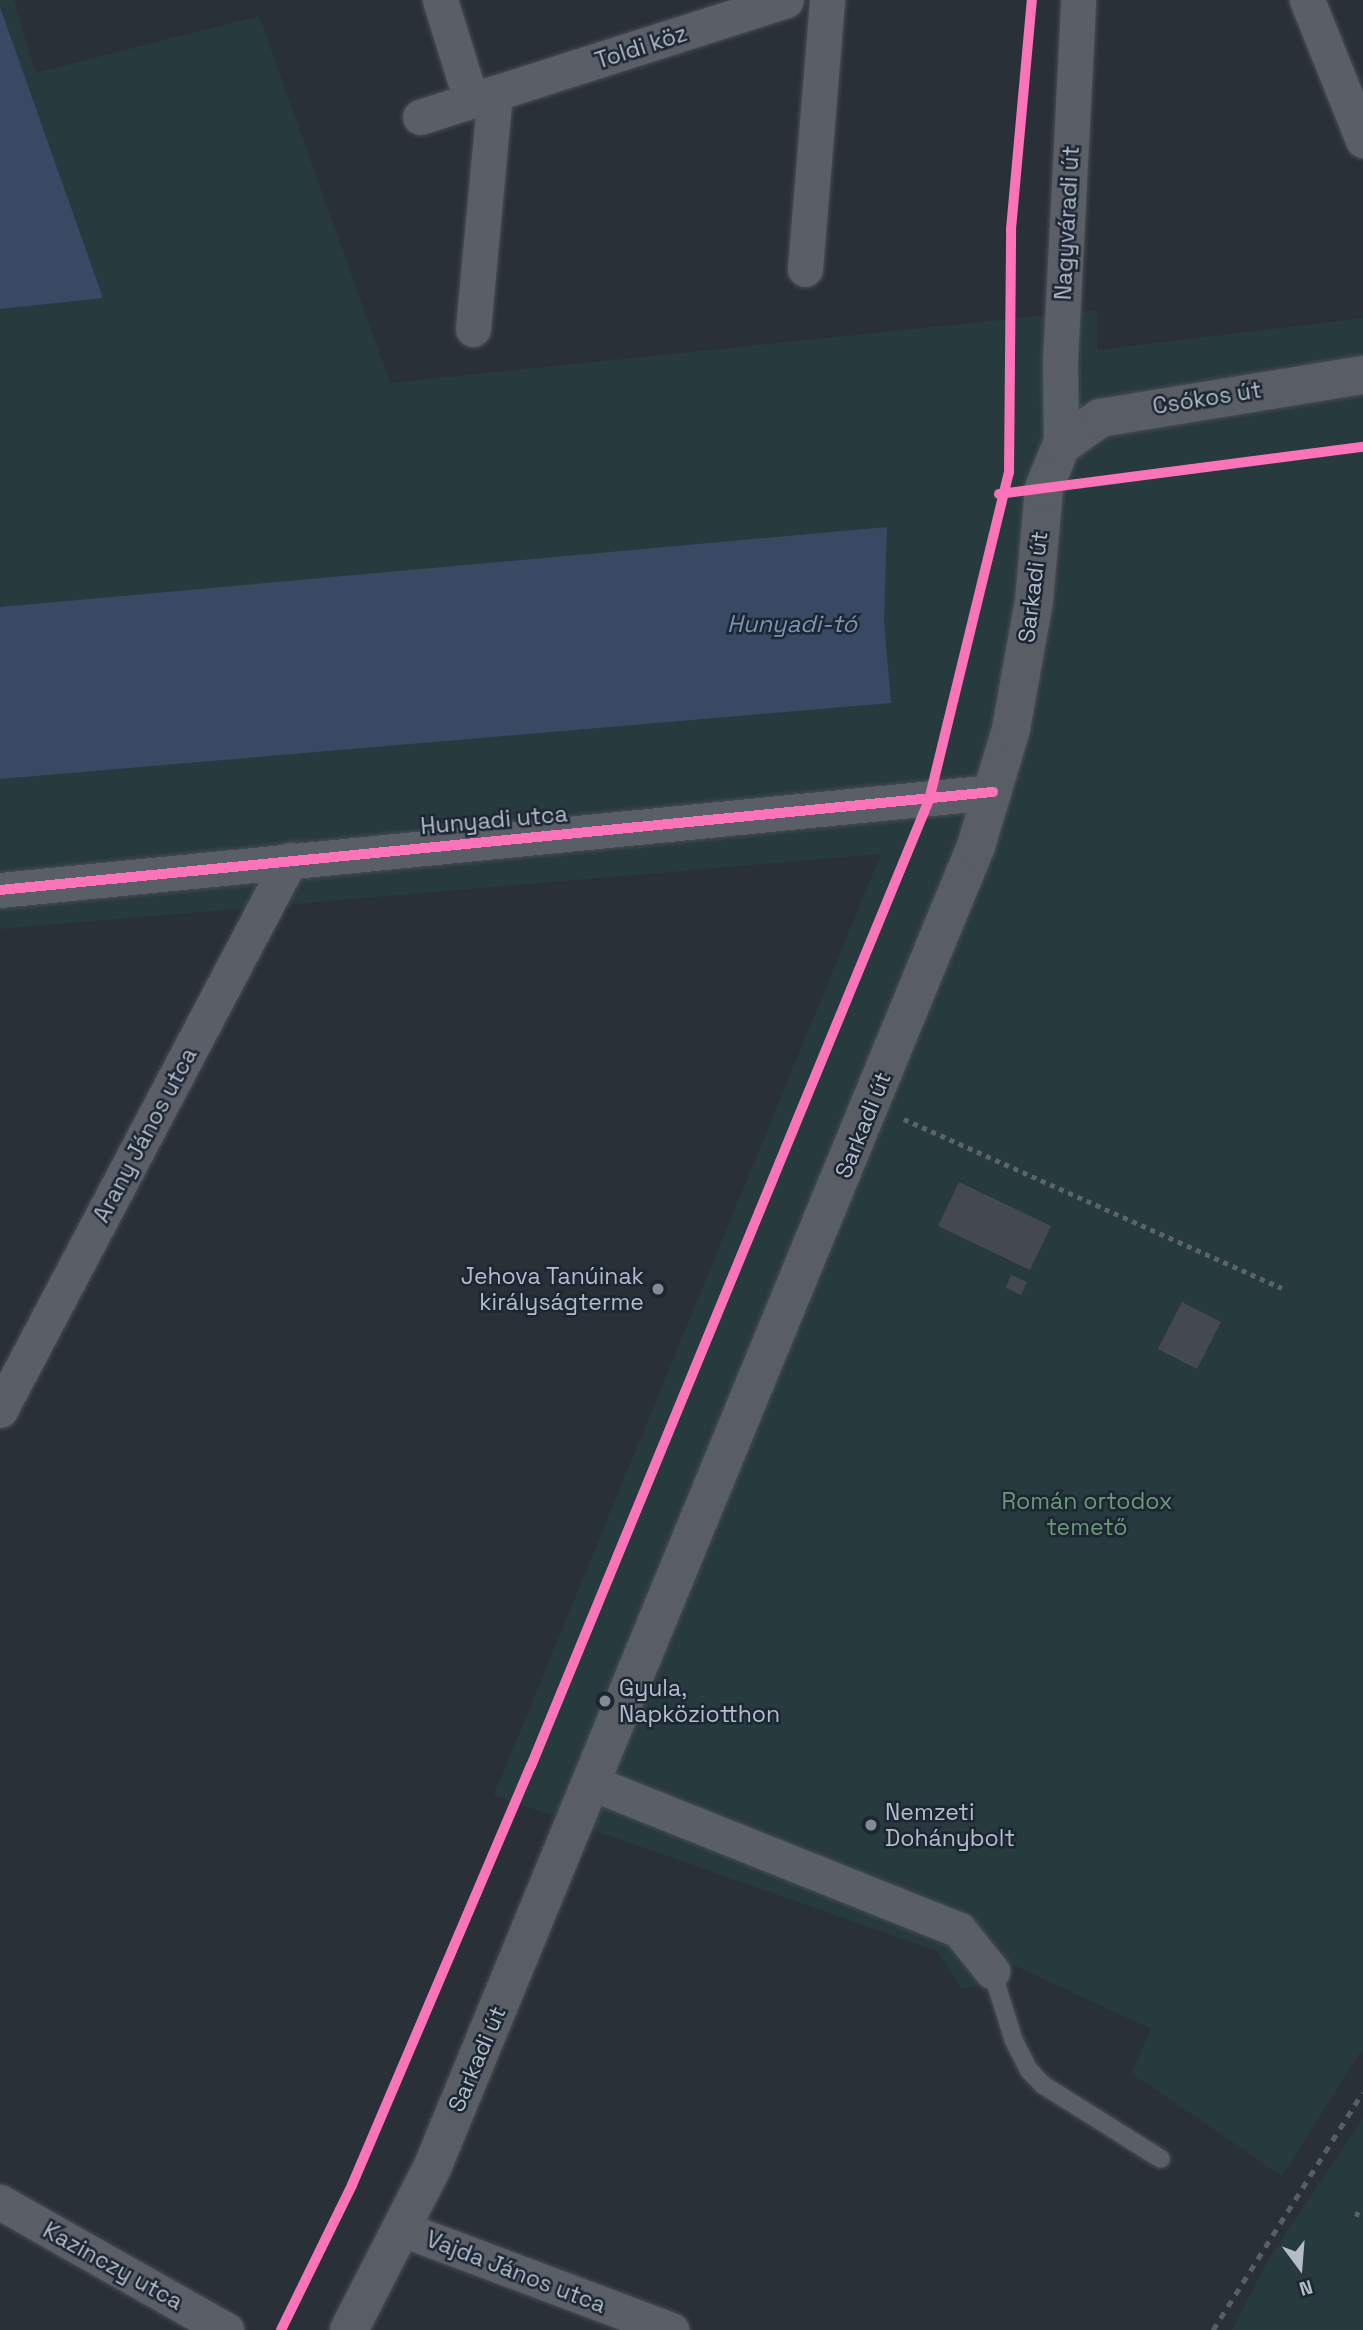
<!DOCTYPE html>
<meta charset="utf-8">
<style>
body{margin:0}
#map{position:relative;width:1363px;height:2330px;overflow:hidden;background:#2a3038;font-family:"Space Grotesk",sans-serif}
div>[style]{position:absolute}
.green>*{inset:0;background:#273a3e}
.water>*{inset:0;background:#384963}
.building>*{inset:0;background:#444950}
.path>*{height:4.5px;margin-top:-2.25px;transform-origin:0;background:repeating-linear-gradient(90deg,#5d636a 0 5px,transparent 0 10px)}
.roads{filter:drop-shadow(0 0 2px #484c53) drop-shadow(0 0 2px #484c53)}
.lane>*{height:18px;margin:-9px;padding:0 9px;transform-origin:9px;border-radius:9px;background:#5a5e66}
.street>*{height:35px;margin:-17.5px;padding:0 17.5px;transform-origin:17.5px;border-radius:17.5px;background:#5a5e66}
.secondary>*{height:38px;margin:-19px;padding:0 19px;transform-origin:19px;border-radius:19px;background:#595d64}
.rail>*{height:5px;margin-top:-2.5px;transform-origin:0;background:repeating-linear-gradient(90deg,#595d64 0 7px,transparent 0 14px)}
.cycleway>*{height:10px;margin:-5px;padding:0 5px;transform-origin:5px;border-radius:5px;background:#fb73b8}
.dots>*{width:19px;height:19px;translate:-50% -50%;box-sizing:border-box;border:4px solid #1d2633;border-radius:50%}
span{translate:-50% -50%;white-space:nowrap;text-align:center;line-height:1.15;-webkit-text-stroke:5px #1d2633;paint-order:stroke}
.street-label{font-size:23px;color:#b4bcc9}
.poi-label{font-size:23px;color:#b4bcc9}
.right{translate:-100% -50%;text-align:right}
.left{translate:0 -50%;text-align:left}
.park-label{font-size:23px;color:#6b9a76}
.water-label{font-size:24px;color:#7c92b1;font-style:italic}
.north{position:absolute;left:1265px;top:2232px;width:70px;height:70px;-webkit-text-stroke:5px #1d2633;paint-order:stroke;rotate:164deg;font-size:19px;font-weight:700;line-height:28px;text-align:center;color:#b4bcc9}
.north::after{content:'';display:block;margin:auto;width:24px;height:32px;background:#b4bcc9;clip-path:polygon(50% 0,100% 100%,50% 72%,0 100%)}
</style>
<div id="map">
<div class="green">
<i style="clip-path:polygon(0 0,14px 0,35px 73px,259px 16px,390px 383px,1097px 310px,1097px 350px,1363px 318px,1363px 2048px,1282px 2176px,1132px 2073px,1151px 2029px,1014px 1965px,1005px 1980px,962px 1989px,937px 1951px,494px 1795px,881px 854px,0 929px)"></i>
<i style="clip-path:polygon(1363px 2118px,1363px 2330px,1232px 2330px,1268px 2260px)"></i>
</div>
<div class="water">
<i style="clip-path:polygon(0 7px,103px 298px,0 309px)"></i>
<i style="clip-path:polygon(887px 527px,884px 621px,891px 703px,0 779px,0 607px)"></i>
</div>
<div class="building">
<i style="clip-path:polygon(959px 1182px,1051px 1226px,1030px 1270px,938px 1226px)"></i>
<i style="clip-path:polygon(1011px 1275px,1027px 1282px,1021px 1295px,1006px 1288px)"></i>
<i style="clip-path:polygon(1182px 1302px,1221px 1322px,1197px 1369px,1158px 1349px)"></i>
</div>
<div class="path">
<i style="left:904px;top:1119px;width:414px;rotate:24.1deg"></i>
<i style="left:1355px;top:2213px;width:9px;rotate:21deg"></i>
</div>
<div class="roads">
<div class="lane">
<i style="left:992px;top:1971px;width:73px;rotate:72.6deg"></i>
<i style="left:1014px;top:2041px;width:33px;rotate:63deg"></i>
<i style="left:1029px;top:2070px;width:21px;rotate:47deg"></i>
<i style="left:1043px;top:2085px;width:139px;rotate:32.1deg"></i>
</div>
<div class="street">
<i style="left:440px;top:0;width:105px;rotate:72.8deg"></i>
<i style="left:1307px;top:0;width:151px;rotate:68.2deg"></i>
<i style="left:420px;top:117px;width:384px;rotate:-17.7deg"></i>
<i style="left:805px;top:269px;width:270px;rotate:-85.3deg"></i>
<i style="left:473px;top:329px;width:237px;rotate:-84.7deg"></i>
<i style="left:1061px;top:446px;width:85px;rotate:-90.7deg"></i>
<i style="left:1060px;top:361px;width:361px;rotate:-87.1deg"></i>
<i style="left:0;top:890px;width:998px;rotate:-5.64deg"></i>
<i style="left:0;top:1410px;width:622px;rotate:-62.2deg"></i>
<i style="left:592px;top:1783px;width:395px;rotate:21.8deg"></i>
<i style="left:959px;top:1930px;width:53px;rotate:51.2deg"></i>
<i style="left:0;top:2202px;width:260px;rotate:29.5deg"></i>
<i style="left:400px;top:2228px;width:290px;rotate:20.6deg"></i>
</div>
<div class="secondary">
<i style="left:349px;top:2330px;width:182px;rotate:-62.9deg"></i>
<i style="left:432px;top:2168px;width:1430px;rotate:-67.63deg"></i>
<i style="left:976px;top:846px;width:122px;rotate:-73.3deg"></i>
<i style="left:1011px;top:729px;width:130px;rotate:-79.8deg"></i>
<i style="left:1034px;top:601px;width:113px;rotate:-84.9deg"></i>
<i style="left:1044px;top:488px;width:45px;rotate:-68deg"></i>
<i style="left:1061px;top:446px;width:48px;rotate:-35.7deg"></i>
<i style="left:1100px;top:418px;width:266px;rotate:-9.3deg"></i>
</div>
</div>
<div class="rail">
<i style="left:1213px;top:2330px;width:281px;rotate:-57.8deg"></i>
</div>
<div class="cycleway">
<i style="left:999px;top:494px;width:367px;rotate:-7.4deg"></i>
<i style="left:0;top:890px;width:998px;rotate:-5.64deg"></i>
<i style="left:281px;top:2330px;width:161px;rotate:-63.9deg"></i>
<i style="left:352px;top:2185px;width:456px;rotate:-66.9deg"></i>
<i style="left:531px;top:1766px;width:1045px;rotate:-67.61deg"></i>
<i style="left:929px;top:800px;width:337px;rotate:-76.3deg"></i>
<i style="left:1009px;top:473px;width:244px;rotate:-89.5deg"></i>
<i style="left:1011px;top:229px;width:230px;rotate:-84.8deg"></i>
</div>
<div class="dots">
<i style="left:658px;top:1289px;background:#848b96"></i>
<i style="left:605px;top:1701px;background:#848b96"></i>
<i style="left:871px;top:1825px;background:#848b96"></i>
</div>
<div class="street-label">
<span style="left:641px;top:47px;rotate:-18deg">Toldi köz</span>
<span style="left:1067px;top:223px;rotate:-87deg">Nagyváradi út</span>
<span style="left:1207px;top:398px;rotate:-9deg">Csókos út</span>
<span style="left:1033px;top:587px;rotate:-83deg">Sarkadi út</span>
<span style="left:494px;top:820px;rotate:-5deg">Hunyadi utca</span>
<span style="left:863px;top:1125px;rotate:-68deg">Sarkadi út</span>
<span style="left:145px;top:1135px;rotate:-62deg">Arany János utca</span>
<span style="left:477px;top:2059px;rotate:-67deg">Sarkadi út</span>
<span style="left:113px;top:2266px;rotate:29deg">Kazinczy utca</span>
<span style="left:516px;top:2272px;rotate:21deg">Vajda János utca</span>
</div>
<div class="poi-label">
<span class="right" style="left:644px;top:1289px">Jehova Tanúinak<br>királyságterme</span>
<span class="left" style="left:619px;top:1701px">Gyula,<br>Napköziotthon</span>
<span class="left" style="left:885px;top:1825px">Nemzeti<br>Dohánybolt</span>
</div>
<div class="park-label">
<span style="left:1087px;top:1514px">Román ortodox<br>temető</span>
</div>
<div class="water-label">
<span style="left:792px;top:624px">Hunyadi-tó</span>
</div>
<div class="north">N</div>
</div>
